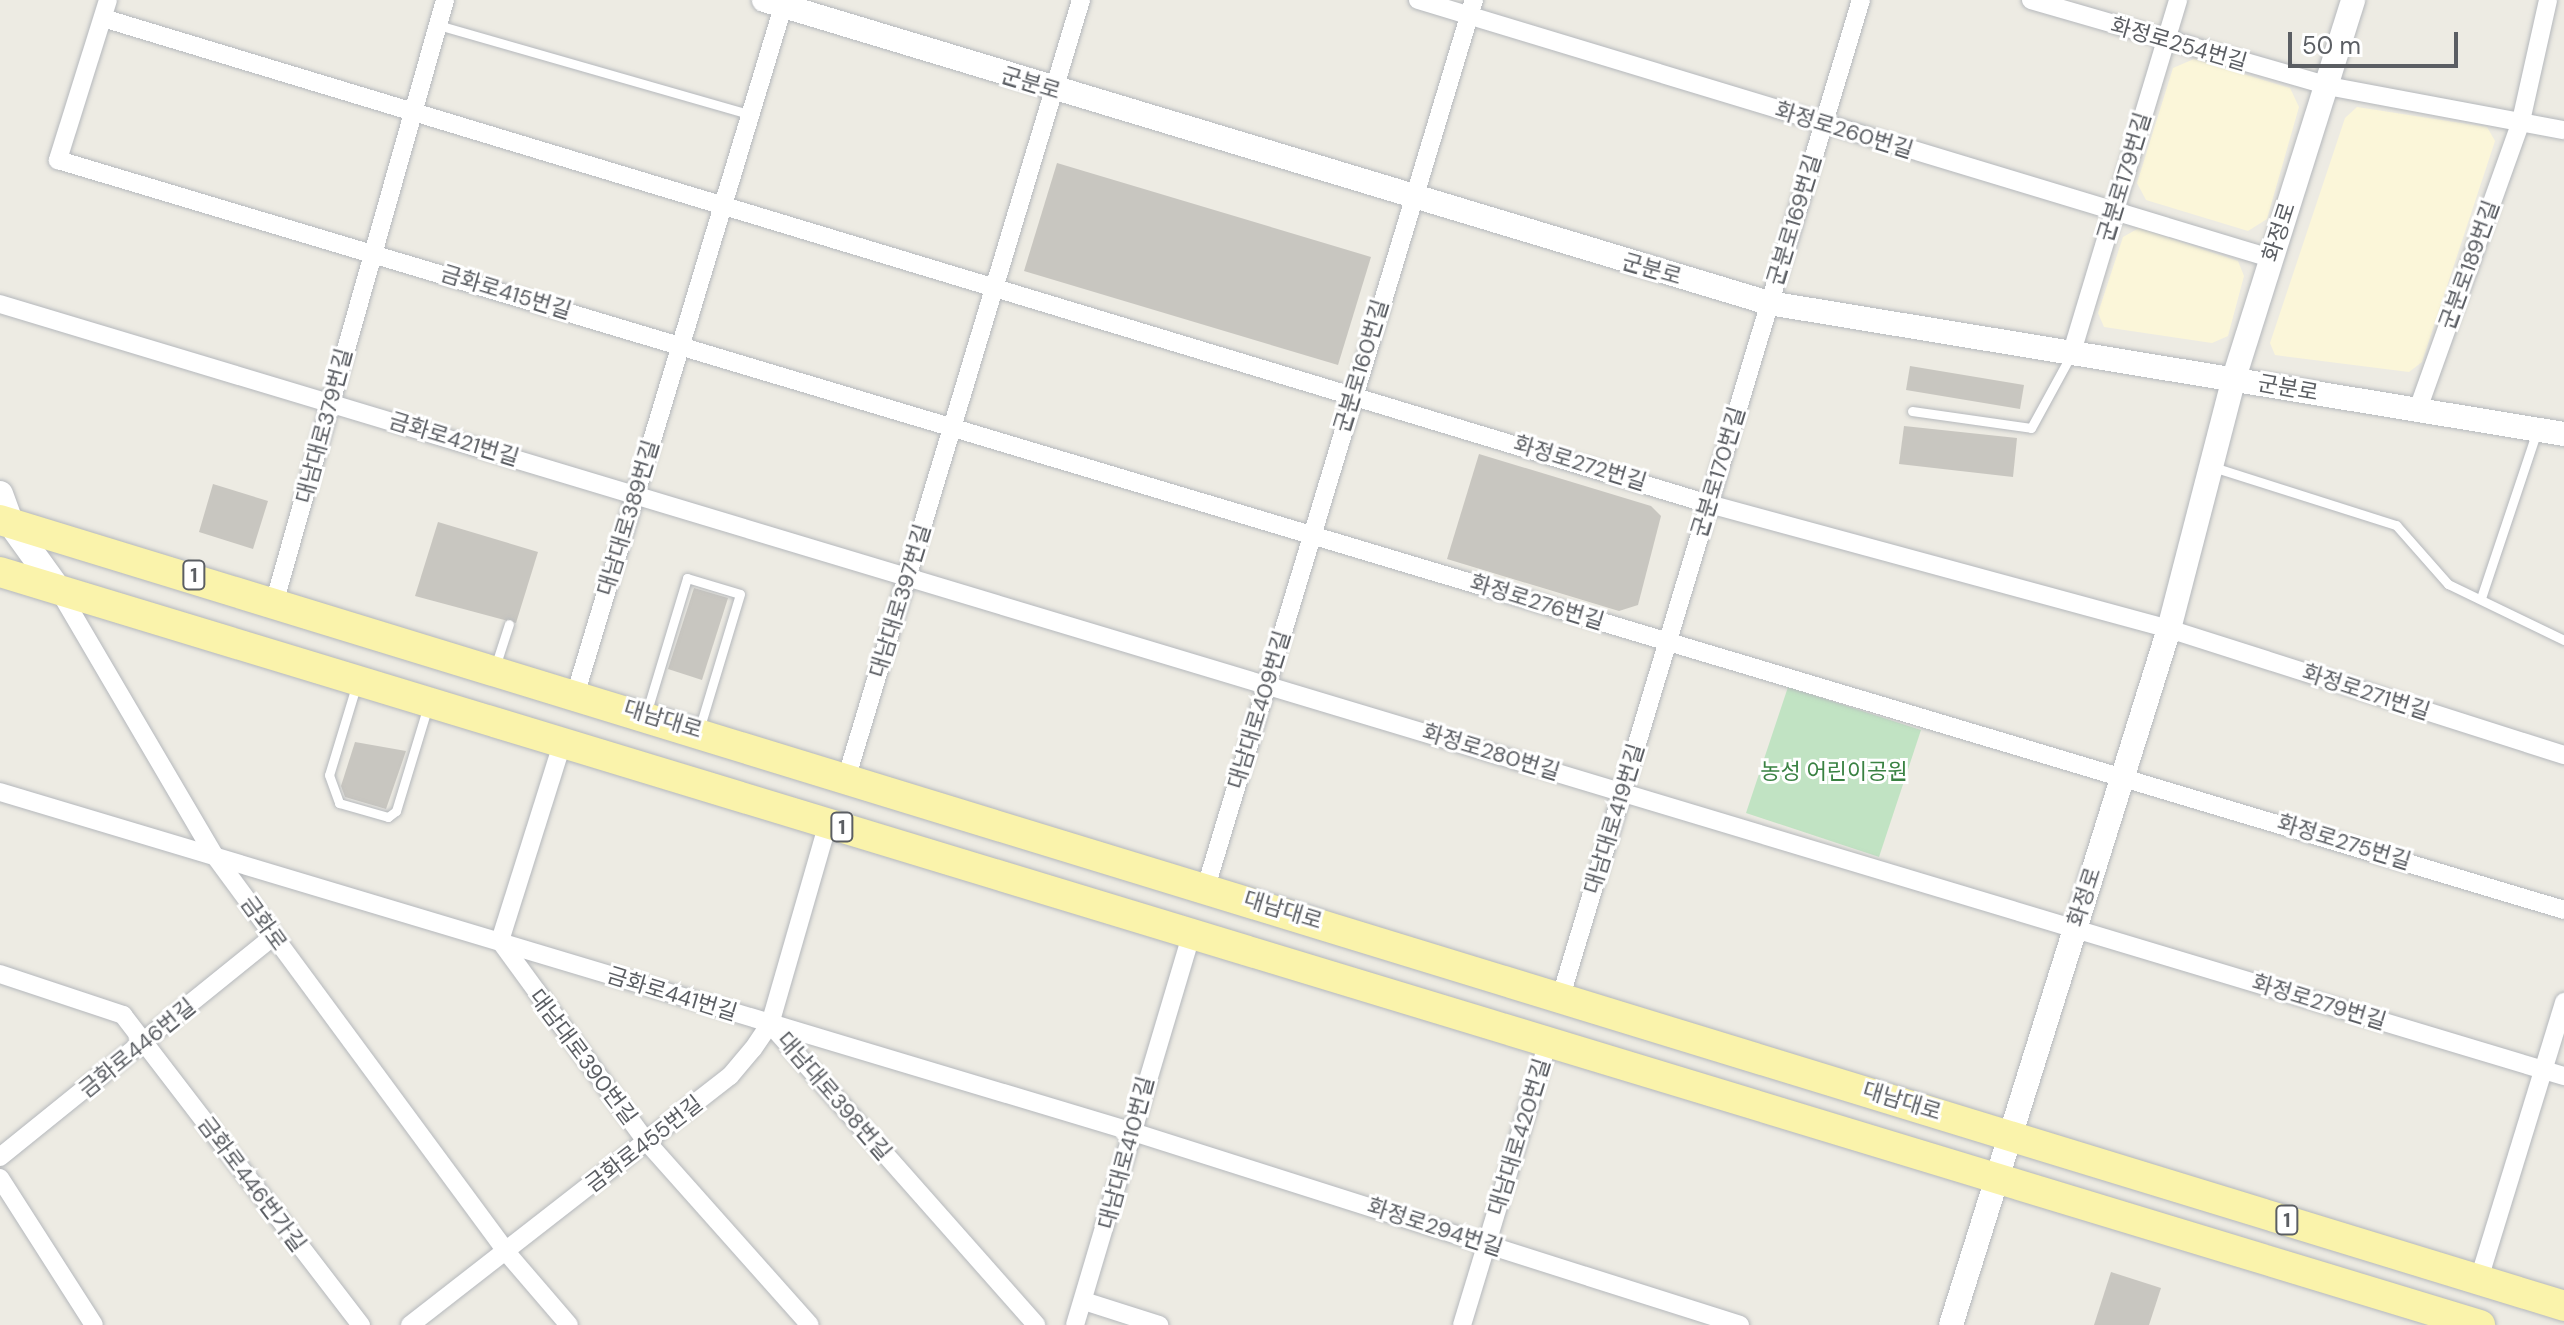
<!DOCTYPE html>
<meta charset="utf-8">
<style>
body{margin:0}
#map{position:relative;width:2564px;height:1325px;overflow:hidden;background:#edebe3;font-family:"DM Sans","Noto Sans KR",sans-serif}
div>[style]{position:absolute}
.commercial>*{inset:0;background:#fbf6d9}
.green>*{inset:0;background:#c1e3c3}
.building>*{inset:0;background:#c8c6c0}
.roads{filter:drop-shadow(0 0 2px #b5b8bc) drop-shadow(0 0 2px #b5b8bc)}
.service>*{height:9px;margin:-4.5px;padding:0 4.5px;transform-origin:4.5px;border-radius:4.5px;background:#fff}
.minor>*{height:18px;margin:-9px;padding:0 9px;transform-origin:9px;border-radius:9px;background:#fff}
.tertiary>*{height:24px;margin:-12px;padding:0 12px;transform-origin:12px;border-radius:12px;background:#fff}
.secondary>*{height:26px;margin:-13px;padding:0 13px;transform-origin:13px;border-radius:13px;background:#fff}
.primary>*{height:30px;margin:-15px;padding:0 15px;transform-origin:15px;border-radius:15px;background:#faf3ab}
span{translate:-50% -50%;white-space:nowrap;text-align:center;line-height:1.15;-webkit-text-stroke:6px #fff;paint-order:stroke}
.shield-label span{padding:2px 6px;background:#fff;border:2px solid;border-radius:6px;-webkit-text-stroke-width:0}
.shield-label{font-size:20px;color:#5b5e63;font-weight:700}
.street-label{font-size:22px;color:#5b5e63}
.park-label{font-size:22px;color:#3a8243}
.scale{position:absolute;left:2288px;top:32px;width:170px;height:36px;box-sizing:border-box;border:4px solid #5b5e63;border-top:0;padding-left:10px;font-size:24px;line-height:28px;white-space:nowrap;color:#5b5e63;-webkit-text-stroke:6px #fff;paint-order:stroke}
</style>
<div id="map">
<div class="commercial">
<i style="clip-path:polygon(2194px 59px,2290px 88px,2299px 107px,2267px 219px,2248px 231px,2146px 200px,2137px 183px,2173px 68px)"></i>
<i style="clip-path:polygon(2357px 107px,2487px 127px,2495px 141px,2422px 362px,2409px 372px,2275px 355px,2270px 343px,2345px 118px)"></i>
<i style="clip-path:polygon(2139px 228px,2238px 261px,2244px 276px,2228px 336px,2212px 343px,2104px 327px,2098px 313px,2123px 237px)"></i>
</div>
<div class="green">
<i style="clip-path:polygon(1788px 687px,1921px 730px,1879px 857px,1746px 813px)"></i>
</div>
<div class="building">
<i style="clip-path:polygon(1057px 163px,1371px 257px,1338px 365px,1024px 271px)"></i>
<i style="clip-path:polygon(1910px 366px,2024px 385px,2020px 409px,1906px 390px)"></i>
<i style="clip-path:polygon(1904px 426px,2017px 438px,2013px 477px,1899px 464px)"></i>
<i style="clip-path:polygon(1479px 454px,1651px 506px,1661px 516px,1638px 605px,1619px 611px,1447px 559px)"></i>
<i style="clip-path:polygon(213px 484px,268px 501px,253px 549px,199px 532px)"></i>
<i style="clip-path:polygon(438px 522px,538px 552px,516px 623px,415px 596px)"></i>
<i style="clip-path:polygon(694px 588px,728px 598px,702px 680px,668px 669px)"></i>
<i style="clip-path:polygon(355px 742px,406px 751px,386px 809px,345px 797px,341px 786px)"></i>
<i style="clip-path:polygon(2111px 1272px,2161px 1288px,2149px 1325px,2094px 1325px)"></i>
</div>
<div class="roads">
<div class="service">
<i style="left:438px;top:25px;width:323px;rotate:16deg"></i>
<i style="left:1912px;top:411px;width:120px;rotate:8.1deg"></i>
<i style="left:2031px;top:428px;width:83px;rotate:-61.3deg"></i>
<i style="left:2213px;top:467px;width:192px;rotate:17.6deg"></i>
<i style="left:2396px;top:525px;width:79px;rotate:48.6deg"></i>
<i style="left:2448px;top:584px;width:129px;rotate:25.8deg"></i>
<i style="left:2481px;top:598px;width:176px;rotate:-71.5deg"></i>
<i style="left:495px;top:667px;width:45px;rotate:-72deg"></i>
<i style="left:357px;top:683px;width:96px;rotate:106.9deg"></i>
<i style="left:329px;top:775px;width:30px;rotate:70deg"></i>
<i style="left:339px;top:803px;width:51px;rotate:15.9deg"></i>
<i style="left:388px;top:817px;width:10px;rotate:-37deg"></i>
<i style="left:396px;top:811px;width:110px;rotate:-73.1deg"></i>
<i style="left:646px;top:714px;width:142px;rotate:-73.2deg"></i>
<i style="left:687px;top:578px;width:55px;rotate:16.8deg"></i>
<i style="left:740px;top:594px;width:142px;rotate:106.8deg"></i>
</div>
<div class="minor">
<i style="left:108px;top:0;width:168px;rotate:107.4deg"></i>
<i style="left:58px;top:160px;width:2616px;rotate:16.66deg"></i>
<i style="left:1418px;top:0;width:890px;rotate:16.85deg"></i>
<i style="left:2031px;top:0;width:309px;rotate:16.1deg"></i>
<i style="left:2328px;top:86px;width:240px;rotate:10.6deg"></i>
<i style="left:103px;top:18px;width:1678px;rotate:16.84deg"></i>
<i style="left:1709px;top:504px;width:477px;rotate:15.2deg"></i>
<i style="left:2169px;top:629px;width:415px;rotate:17.7deg"></i>
<i style="left:0;top:304px;width:2678px;rotate:16.76deg"></i>
<i style="left:2071px;top:355px;width:371px;rotate:-73.2deg"></i>
<i style="left:2418px;top:409px;width:306px;rotate:-70.3deg"></i>
<i style="left:2521px;top:121px;width:124px;rotate:-77.4deg"></i>
<i style="left:58px;top:589px;width:308px;rotate:59.6deg"></i>
<i style="left:214px;top:855px;width:494px;rotate:53.6deg"></i>
<i style="left:507px;top:1253px;width:95px;rotate:49.3deg"></i>
<i style="left:275px;top:600px;width:624px;rotate:-74.18deg"></i>
<i style="left:576px;top:692px;width:723px;rotate:-73.19deg"></i>
<i style="left:563px;top:741px;width:210px;rotate:107.5deg"></i>
<i style="left:500px;top:941px;width:248px;rotate:53.9deg"></i>
<i style="left:646px;top:1141px;width:246px;rotate:48.3deg"></i>
<i style="left:847px;top:776px;width:811px;rotate:-73.22deg"></i>
<i style="left:0;top:792px;width:1180px;rotate:16.7deg"></i>
<i style="left:1130px;top:1131px;width:640px;rotate:17.64deg"></i>
<i style="left:1206px;top:887px;width:927px;rotate:-73.19deg"></i>
<i style="left:0;top:974px;width:130px;rotate:18.4deg"></i>
<i style="left:123px;top:1015px;width:391px;rotate:52.5deg"></i>
<i style="left:1561px;top:996px;width:1040px;rotate:-73.24deg"></i>
<i style="left:770px;top:1024px;width:402px;rotate:48.5deg"></i>
<i style="left:0;top:1157px;width:351px;rotate:-38.9deg"></i>
<i style="left:0;top:1178px;width:174px;rotate:57.4deg"></i>
<i style="left:2479px;top:1279px;width:290px;rotate:-72.9deg"></i>
<i style="left:1087px;top:1302px;width:76px;rotate:17.7deg"></i>
<i style="left:410px;top:1325px;width:405px;rotate:-37.9deg"></i>
<i style="left:730px;top:1076px;width:35px;rotate:-50deg"></i>
<i style="left:753px;top:1049px;width:30px;rotate:-56deg"></i>
<i style="left:770px;top:1024px;width:209px;rotate:-73.9deg"></i>
<i style="left:1075px;top:1325px;width:409px;rotate:-73.4deg"></i>
<i style="left:1462px;top:1325px;width:296px;rotate:-73.1deg"></i>
</div>
<div class="tertiary">
<i style="left:764px;top:0;width:1050px;rotate:16.78deg"></i>
<i style="left:1769px;top:303px;width:806px;rotate:9.36deg"></i>
<i style="left:1951px;top:1325px;width:729px;rotate:-72.61deg"></i>
<i style="left:2169px;top:629px;width:259px;rotate:-75.5deg"></i>
<i style="left:2234px;top:378px;width:396px;rotate:-72.5deg"></i>
</div>
<div class="secondary">
<i style="left:0;top:494px;width:32px;rotate:70deg"></i>
<i style="left:11px;top:524px;width:80px;rotate:54.1deg"></i>
</div>
<div class="primary">
<i style="left:0;top:520px;width:2682px;rotate:17.04deg"></i>
<i style="left:0;top:572px;width:2592px;rotate:16.89deg"></i>
</div>
</div>
<div class="shield-label">
<span style="left:194px;top:575px">1</span>
<span style="left:842px;top:827px">1</span>
<span style="left:2287px;top:1220px">1</span>
</div>
<div class="street-label">
<span style="left:2179px;top:44px;rotate:16deg">화정로254번길</span>
<span style="left:1031px;top:83px;rotate:17deg">군분로</span>
<span style="left:1844px;top:130px;rotate:17deg">화정로260번길</span>
<span style="left:2124px;top:177px;rotate:-73deg">군분로179번길</span>
<span style="left:1794px;top:220px;rotate:-73deg">군분로169번길</span>
<span style="left:2279px;top:232px;rotate:-72deg">화정로</span>
<span style="left:2469px;top:265px;rotate:-70deg">군분로189번길</span>
<span style="left:1652px;top:269px;rotate:16deg">군분로</span>
<span style="left:506px;top:292px;rotate:17deg">금화로415번길</span>
<span style="left:1361px;top:366px;rotate:-73deg">군분로160번길</span>
<span style="left:2288px;top:388px;rotate:10deg">군분로</span>
<span style="left:324px;top:426px;rotate:-75deg">대남대로379번길</span>
<span style="left:454px;top:439px;rotate:17deg">금화로421번길</span>
<span style="left:1580px;top:463px;rotate:17deg">화정로272번길</span>
<span style="left:1718px;top:472px;rotate:-73deg">군분로170번길</span>
<span style="left:628px;top:518px;rotate:-73deg">대남대로389번길</span>
<span style="left:900px;top:601px;rotate:-73deg">대남대로397번길</span>
<span style="left:1537px;top:602px;rotate:17deg">화정로276번길</span>
<span style="left:2366px;top:692px;rotate:18deg">화정로271번길</span>
<span style="left:1259px;top:710px;rotate:-73deg">대남대로409번길</span>
<span style="left:663px;top:719px;rotate:17deg">대남대로</span>
<span style="left:1491px;top:752px;rotate:17deg">화정로280번길</span>
<span style="left:1614px;top:819px;rotate:-73deg">대남대로419번길</span>
<span style="left:2344px;top:842px;rotate:17deg">화정로275번길</span>
<span style="left:2084px;top:897px;rotate:-72deg">화정로</span>
<span style="left:1283px;top:910px;rotate:17deg">대남대로</span>
<span style="left:264px;top:923px;rotate:54deg">금화로</span>
<span style="left:672px;top:994px;rotate:17deg">금화로441번길</span>
<span style="left:2319px;top:1002px;rotate:17deg">화정로279번길</span>
<span style="left:137px;top:1048px;rotate:-39deg">금화로446번길</span>
<span style="left:583px;top:1057px;rotate:53deg">대남대로390번길</span>
<span style="left:834px;top:1096px;rotate:49deg">대남대로398번길</span>
<span style="left:1902px;top:1101px;rotate:17deg">대남대로</span>
<span style="left:1519px;top:1137px;rotate:-73deg">대남대로420번길</span>
<span style="left:644px;top:1144px;rotate:-38deg">금화로455번길</span>
<span style="left:1126px;top:1153px;rotate:-75deg">대남대로410번길</span>
<span style="left:252px;top:1184px;rotate:53deg">금화로446번가길</span>
<span style="left:1435px;top:1227px;rotate:18deg">화정로294번길</span>
</div>
<div class="park-label">
<span style="left:1834px;top:772px">농성 어린이공원</span>
</div>
<div class="scale">50 m</div>
</div>
